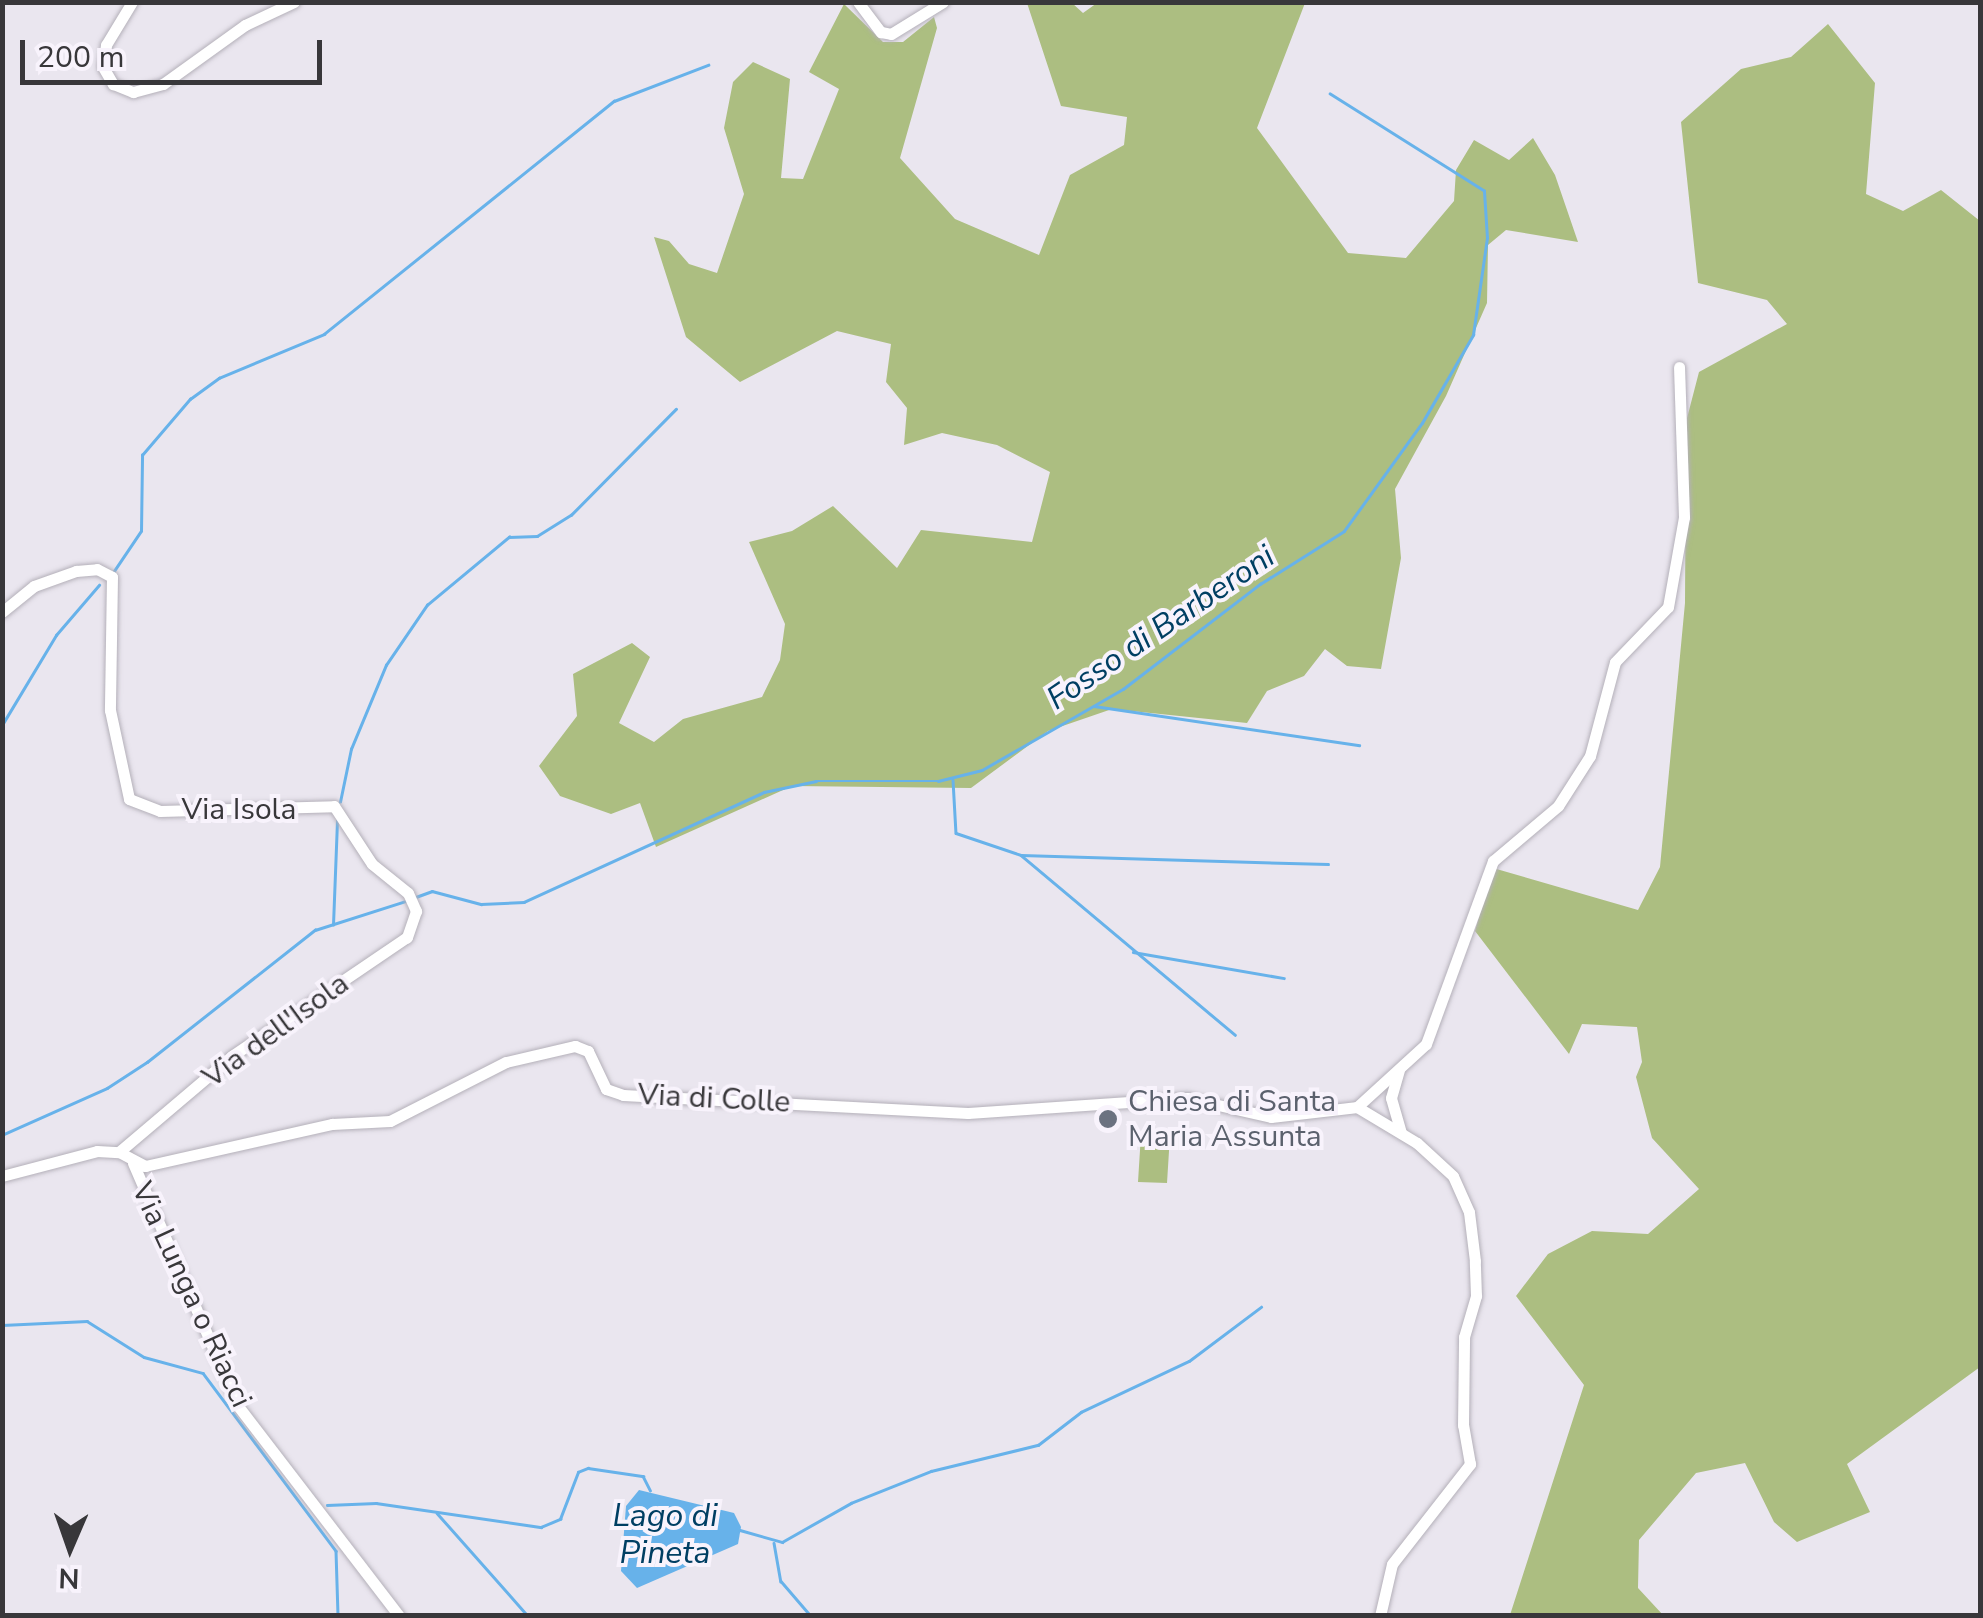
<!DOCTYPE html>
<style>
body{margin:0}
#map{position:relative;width:1983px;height:1618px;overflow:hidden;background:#eae6ef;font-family:"Nunito Sans",sans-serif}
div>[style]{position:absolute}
.green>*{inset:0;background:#acbe81}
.water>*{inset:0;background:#67b2ea}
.stream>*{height:2.5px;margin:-1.25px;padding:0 1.25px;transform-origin:1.25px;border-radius:1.25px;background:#67b2ea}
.roads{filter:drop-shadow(0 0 2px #b4b0b9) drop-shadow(0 0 2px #b4b0b9)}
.minor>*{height:11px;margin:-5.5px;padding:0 5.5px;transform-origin:5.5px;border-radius:5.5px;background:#fff}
.dots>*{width:28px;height:28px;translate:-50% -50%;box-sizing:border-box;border:5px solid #f8f3fc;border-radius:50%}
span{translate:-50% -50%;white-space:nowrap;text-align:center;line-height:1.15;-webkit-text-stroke:8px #f8f3fc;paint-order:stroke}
.street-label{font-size:30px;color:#38373a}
.worship-label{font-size:30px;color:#5b616d}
.left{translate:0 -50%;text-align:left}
.water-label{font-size:32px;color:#003f63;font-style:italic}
.frame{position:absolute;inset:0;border:5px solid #38373a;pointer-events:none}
.north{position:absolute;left:20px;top:1498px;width:100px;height:100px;-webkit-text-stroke:8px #f8f3fc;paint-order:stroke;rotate:182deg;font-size:28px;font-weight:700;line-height:40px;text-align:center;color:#38373a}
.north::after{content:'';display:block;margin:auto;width:35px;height:45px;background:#38373a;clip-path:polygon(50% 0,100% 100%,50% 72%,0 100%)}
.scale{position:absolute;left:20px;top:40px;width:302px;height:45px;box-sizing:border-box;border:5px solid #38373a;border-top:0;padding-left:12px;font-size:30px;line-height:35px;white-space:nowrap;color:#38373a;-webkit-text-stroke:8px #f8f3fc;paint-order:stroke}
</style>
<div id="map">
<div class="green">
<i style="clip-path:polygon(1027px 3px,1072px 3px,1083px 13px,1097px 3px,1305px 3px,1257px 128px,1348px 253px,1406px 258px,1454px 201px,1456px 170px,1474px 140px,1509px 160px,1533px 138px,1555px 175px,1578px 242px,1506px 230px,1488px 245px,1487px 303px,1446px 396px,1395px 489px,1401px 558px,1381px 669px,1347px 666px,1325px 649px,1304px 676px,1267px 691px,1247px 723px,1112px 709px,1048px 731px,971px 788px,792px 786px,656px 847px,640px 803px,611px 814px,560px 796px,539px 766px,577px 716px,573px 674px,632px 643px,650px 657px,619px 723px,654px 742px,683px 719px,762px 697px,780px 660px,785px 624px,749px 542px,792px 531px,833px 506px,897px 568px,921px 530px,1032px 542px,1050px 472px,997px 445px,942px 433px,904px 445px,907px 408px,886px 382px,891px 344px,837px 331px,740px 382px,686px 337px,654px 237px,669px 241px,689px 264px,717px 273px,744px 194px,724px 128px,733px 82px,753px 62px,790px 79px,781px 178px,803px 179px,839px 89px,809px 72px,844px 4px,883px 42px,903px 42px,934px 17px,937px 28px,900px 158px,955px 219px,1039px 255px,1070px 175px,1124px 145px,1127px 117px,1061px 106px)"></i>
<i style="clip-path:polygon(1828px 24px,1875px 83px,1866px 194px,1903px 211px,1941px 190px,1980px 221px,1980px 1367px,1847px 1464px,1870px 1512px,1797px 1542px,1774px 1522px,1745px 1463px,1696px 1473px,1639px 1540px,1638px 1588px,1663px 1615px,1510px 1615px,1584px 1385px,1516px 1296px,1548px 1254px,1592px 1231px,1648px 1234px,1699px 1189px,1652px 1138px,1636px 1077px,1642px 1062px,1637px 1027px,1582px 1024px,1569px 1054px,1475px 931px,1493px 868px,1638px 910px,1660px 867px,1685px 603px,1686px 422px,1699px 372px,1787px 324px,1767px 300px,1698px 283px,1681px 122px,1741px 69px,1791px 57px)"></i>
<i style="clip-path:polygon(1141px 1134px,1170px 1135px,1167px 1183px,1138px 1182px)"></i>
</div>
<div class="water">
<i style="clip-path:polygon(639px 1490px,734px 1513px,741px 1527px,738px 1544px,637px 1588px,621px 1571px,626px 1506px)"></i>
</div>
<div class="stream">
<i style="left:114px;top:571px;width:48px;rotate:-56deg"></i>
<i style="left:141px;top:531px;width:76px;rotate:-89.2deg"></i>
<i style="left:142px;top:455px;width:74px;rotate:-49.4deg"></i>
<i style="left:190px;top:399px;width:36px;rotate:-36deg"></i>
<i style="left:219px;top:378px;width:114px;rotate:-22.7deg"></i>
<i style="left:324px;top:334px;width:372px;rotate:-38.8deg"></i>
<i style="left:614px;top:101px;width:101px;rotate:-21deg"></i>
<i style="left:1094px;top:706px;width:268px;rotate:8.4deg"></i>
<i style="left:2px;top:725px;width:105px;rotate:-59deg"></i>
<i style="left:56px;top:635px;width:66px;rotate:-49.3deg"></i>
<i style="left:953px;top:780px;width:53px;rotate:86.8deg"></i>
<i style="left:956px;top:833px;width:69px;rotate:18.7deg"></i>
<i style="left:1021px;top:855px;width:307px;rotate:1.7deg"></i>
<i style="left:340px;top:802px;width:54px;rotate:-78.3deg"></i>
<i style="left:351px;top:749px;width:91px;rotate:-67.4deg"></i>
<i style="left:386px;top:665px;width:73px;rotate:-55.7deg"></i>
<i style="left:427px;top:605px;width:107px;rotate:-39.7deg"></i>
<i style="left:509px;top:537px;width:28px;rotate:-2deg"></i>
<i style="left:537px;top:536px;width:40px;rotate:-32deg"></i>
<i style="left:571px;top:515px;width:149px;rotate:-45.3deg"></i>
<i style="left:1022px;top:856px;width:278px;rotate:40deg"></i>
<i style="left:413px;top:898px;width:20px;rotate:-20deg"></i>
<i style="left:432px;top:891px;width:51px;rotate:14.9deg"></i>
<i style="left:481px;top:904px;width:43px;rotate:-2.7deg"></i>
<i style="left:524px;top:902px;width:264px;rotate:-24.6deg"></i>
<i style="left:764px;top:792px;width:53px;rotate:-11.9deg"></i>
<i style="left:816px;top:781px;width:122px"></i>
<i style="left:938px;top:781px;width:45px;rotate:-14deg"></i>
<i style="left:982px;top:770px;width:163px;rotate:-29.9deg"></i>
<i style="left:1123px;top:689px;width:173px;rotate:-37.5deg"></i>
<i style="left:1260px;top:584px;width:99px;rotate:-32.2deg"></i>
<i style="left:1344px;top:531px;width:133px;rotate:-54.2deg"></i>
<i style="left:1422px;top:423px;width:102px;rotate:-59.9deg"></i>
<i style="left:1473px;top:335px;width:98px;rotate:-81.8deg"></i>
<i style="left:1487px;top:238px;width:47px;rotate:-93.7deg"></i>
<i style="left:1484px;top:191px;width:182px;rotate:-147.8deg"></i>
<i style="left:333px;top:925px;width:104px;rotate:-87.8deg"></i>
<i style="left:1133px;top:952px;width:153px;rotate:9.8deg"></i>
<i style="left:2px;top:1135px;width:115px;rotate:-24.1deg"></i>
<i style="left:107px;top:1088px;width:48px;rotate:-33deg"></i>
<i style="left:147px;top:1062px;width:214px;rotate:-38.2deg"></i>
<i style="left:315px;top:930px;width:96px;rotate:-17.7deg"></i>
<i style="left:2px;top:1325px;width:85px;rotate:-2.7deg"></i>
<i style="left:87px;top:1321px;width:67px;rotate:32.3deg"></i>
<i style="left:144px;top:1357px;width:61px;rotate:15.2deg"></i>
<i style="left:203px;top:1373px;width:222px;rotate:53.2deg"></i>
<i style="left:336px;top:1551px;width:65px;rotate:88.2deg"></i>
<i style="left:327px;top:1505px;width:49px;rotate:-2.3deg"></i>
<i style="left:376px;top:1503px;width:167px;rotate:8.3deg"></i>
<i style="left:541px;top:1527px;width:21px;rotate:-23deg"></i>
<i style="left:560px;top:1519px;width:50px;rotate:-69deg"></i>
<i style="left:578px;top:1472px;width:11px;rotate:-22deg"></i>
<i style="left:588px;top:1468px;width:56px;rotate:8.3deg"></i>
<i style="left:643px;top:1476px;width:16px;rotate:63deg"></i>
<i style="left:437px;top:1513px;width:137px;rotate:48.5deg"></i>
<i style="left:740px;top:1530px;width:44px;rotate:15.9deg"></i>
<i style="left:782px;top:1542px;width:79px;rotate:-29.5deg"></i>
<i style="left:851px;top:1503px;width:86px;rotate:-21.8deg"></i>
<i style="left:931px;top:1471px;width:110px;rotate:-13.7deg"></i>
<i style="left:1038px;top:1445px;width:54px;rotate:-37.5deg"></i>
<i style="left:1081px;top:1412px;width:119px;rotate:-25.3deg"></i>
<i style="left:1189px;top:1361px;width:90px;rotate:-36.9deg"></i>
<i style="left:774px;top:1543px;width:39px;rotate:80deg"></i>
<i style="left:781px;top:1581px;width:46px;rotate:49.4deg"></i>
</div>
<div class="roads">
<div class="minor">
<i style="left:132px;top:2px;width:50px;rotate:121.2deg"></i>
<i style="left:106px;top:45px;width:22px;rotate:98deg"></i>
<i style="left:103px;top:67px;width:20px;rotate:60deg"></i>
<i style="left:113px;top:84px;width:22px;rotate:22deg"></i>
<i style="left:133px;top:92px;width:31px;rotate:-15deg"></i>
<i style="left:163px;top:84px;width:101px;rotate:-35.7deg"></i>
<i style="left:245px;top:25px;width:54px;rotate:-25.1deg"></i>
<i style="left:858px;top:2px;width:38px;rotate:53deg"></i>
<i style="left:881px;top:32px;width:10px;rotate:11deg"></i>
<i style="left:891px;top:34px;width:61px;rotate:-31.6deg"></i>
<i style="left:2px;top:612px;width:41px;rotate:-39.1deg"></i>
<i style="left:34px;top:586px;width:45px;rotate:-19.7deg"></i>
<i style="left:76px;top:571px;width:21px;rotate:-5deg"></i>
<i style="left:97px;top:569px;width:17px;rotate:28deg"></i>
<i style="left:112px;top:577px;width:133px;rotate:90.9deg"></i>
<i style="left:110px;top:710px;width:91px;rotate:77.9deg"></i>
<i style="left:129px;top:799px;width:33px;rotate:21deg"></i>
<i style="left:160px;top:811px;width:174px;rotate:-1.6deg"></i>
<i style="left:334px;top:806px;width:69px;rotate:56.8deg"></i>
<i style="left:372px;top:864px;width:46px;rotate:38.9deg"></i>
<i style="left:408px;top:893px;width:20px;rotate:66deg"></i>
<i style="left:416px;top:911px;width:28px;rotate:109deg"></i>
<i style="left:407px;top:937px;width:212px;rotate:145.8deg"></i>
<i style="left:232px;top:1056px;width:148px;rotate:139.7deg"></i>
<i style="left:1399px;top:1070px;width:29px;rotate:106deg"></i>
<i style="left:1391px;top:1098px;width:36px;rotate:74deg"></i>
<i style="left:133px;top:1163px;width:265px;rotate:66.6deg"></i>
<i style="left:238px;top:1406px;width:265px;rotate:52.5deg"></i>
<i style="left:2px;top:1176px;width:98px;rotate:-14.7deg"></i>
<i style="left:97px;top:1151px;width:22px;rotate:3deg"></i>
<i style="left:119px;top:1152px;width:30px;rotate:28deg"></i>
<i style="left:145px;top:1166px;width:192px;rotate:-12.7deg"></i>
<i style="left:332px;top:1124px;width:58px;rotate:-3deg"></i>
<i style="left:390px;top:1121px;width:130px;rotate:-27deg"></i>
<i style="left:506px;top:1062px;width:71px;rotate:-13.1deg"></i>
<i style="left:575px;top:1046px;width:14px;rotate:21deg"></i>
<i style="left:588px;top:1051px;width:42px;rotate:64.7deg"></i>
<i style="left:606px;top:1089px;width:18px;rotate:19deg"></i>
<i style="left:623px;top:1095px;width:345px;rotate:3deg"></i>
<i style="left:968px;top:1113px;width:220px;rotate:-3.9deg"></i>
<i style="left:1187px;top:1098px;width:86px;rotate:12.7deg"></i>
<i style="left:1271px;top:1117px;width:87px;rotate:-6.6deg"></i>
<i style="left:1380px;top:1616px;width:53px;rotate:-77deg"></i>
<i style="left:1392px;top:1564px;width:127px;rotate:-52deg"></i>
<i style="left:1470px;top:1464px;width:40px;rotate:-100deg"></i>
<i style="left:1463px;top:1425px;width:88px;rotate:-89.3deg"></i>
<i style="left:1464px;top:1337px;width:43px;rotate:-73.7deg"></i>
<i style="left:1476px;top:1296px;width:35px;rotate:-92deg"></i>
<i style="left:1475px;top:1261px;width:49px;rotate:-97deg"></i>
<i style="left:1469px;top:1212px;width:39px;rotate:-114deg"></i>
<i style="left:1453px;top:1176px;width:49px;rotate:-137.5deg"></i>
<i style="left:1417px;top:1143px;width:70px;rotate:-149deg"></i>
<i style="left:1357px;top:1107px;width:93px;rotate:-42.4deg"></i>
<i style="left:1426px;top:1044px;width:195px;rotate:-69.9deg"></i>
<i style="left:1493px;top:861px;width:85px;rotate:-40.2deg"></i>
<i style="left:1558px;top:806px;width:59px;rotate:-57.4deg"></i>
<i style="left:1590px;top:756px;width:97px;rotate:-75.1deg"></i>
<i style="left:1615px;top:662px;width:76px;rotate:-46.1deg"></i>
<i style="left:1668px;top:607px;width:91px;rotate:-79.9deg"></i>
<i style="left:1684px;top:517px;width:150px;rotate:-91.9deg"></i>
</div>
</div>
<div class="dots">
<i style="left:1108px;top:1119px;background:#6b7280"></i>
</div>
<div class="street-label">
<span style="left:239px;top:810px">Via Isola</span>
<span style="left:276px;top:1031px;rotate:-36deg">Via dell'Isola</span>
<span style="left:714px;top:1099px;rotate:3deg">Via di Colle</span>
<span style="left:191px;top:1295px;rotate:65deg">Via Lunga o Riacci</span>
</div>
<div class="worship-label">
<span class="left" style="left:1128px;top:1119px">Chiesa di Santa<br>Maria Assunta</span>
</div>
<div class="water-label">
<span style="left:1161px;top:628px;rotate:-34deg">Fosso di Barberoni</span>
<span style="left:665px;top:1535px">Lago di<br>Pineta</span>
</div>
<div class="frame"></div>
<div class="north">N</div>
<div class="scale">200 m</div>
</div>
